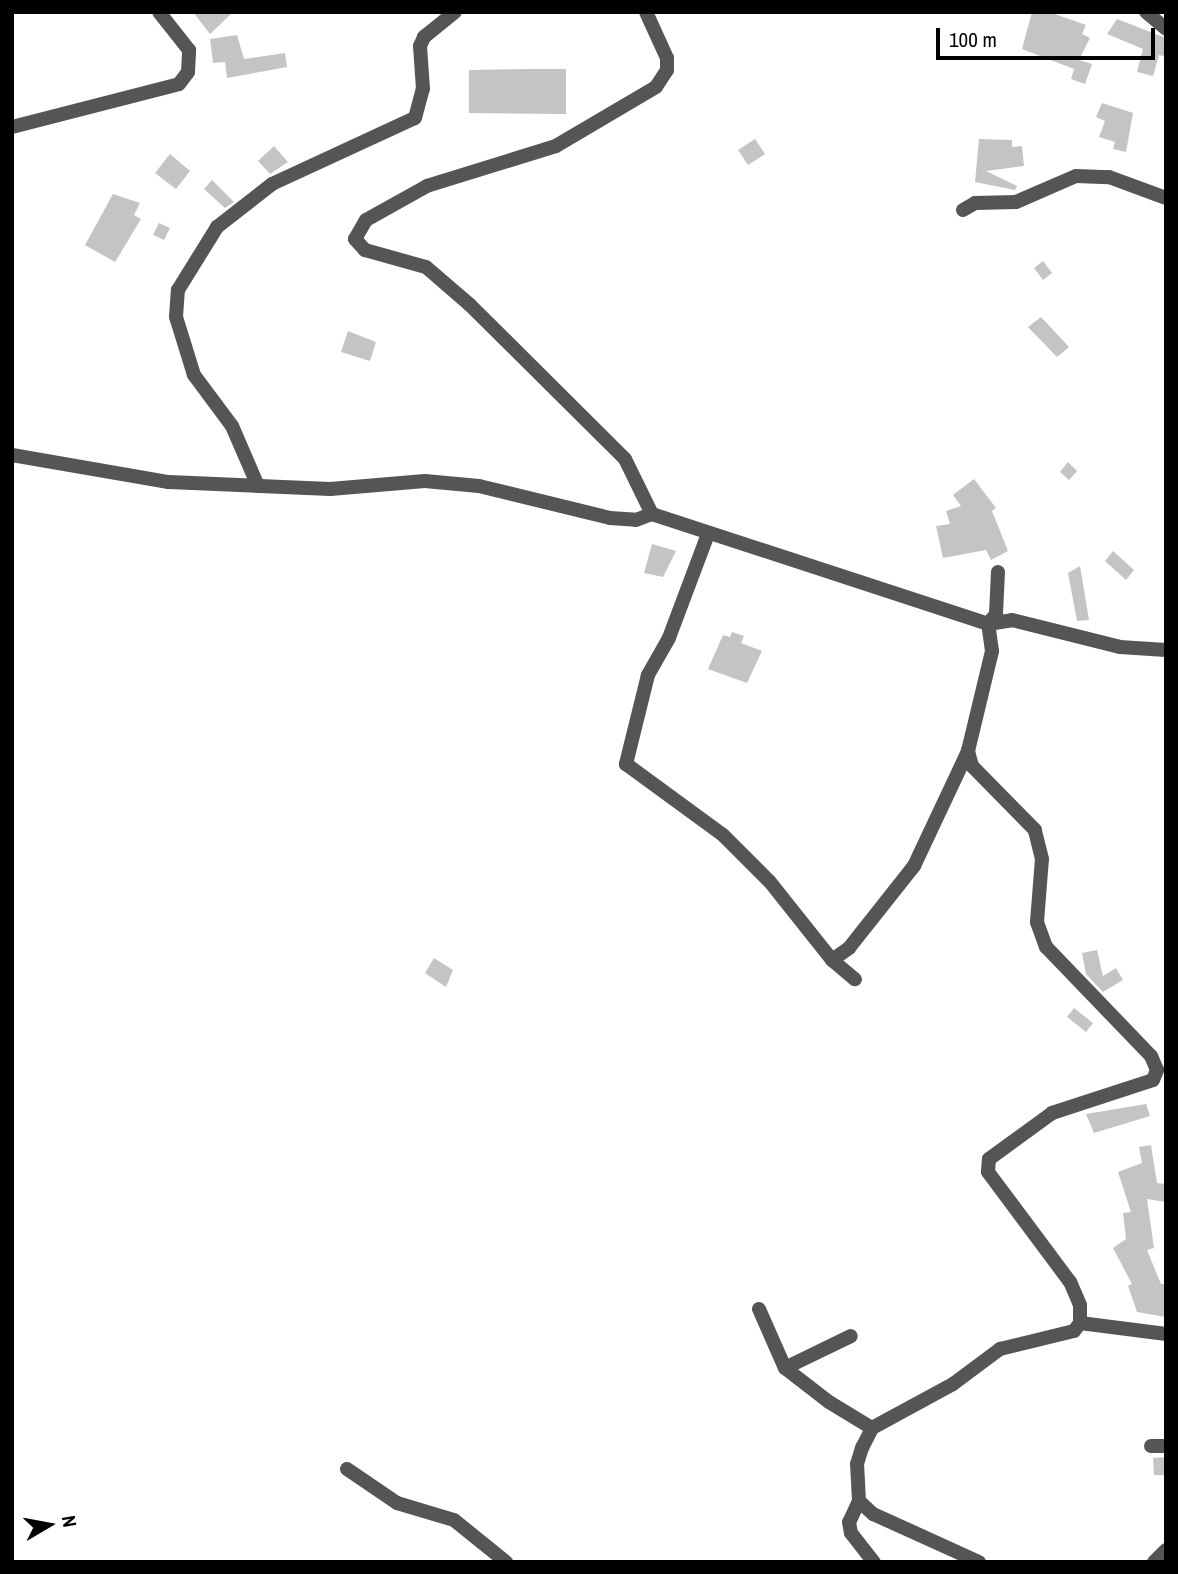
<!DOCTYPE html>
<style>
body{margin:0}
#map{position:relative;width:1178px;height:1574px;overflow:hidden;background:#fff;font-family:"Archivo Narrow",sans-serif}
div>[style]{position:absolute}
.building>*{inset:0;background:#c4c4c4}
.minor>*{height:14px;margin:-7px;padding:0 7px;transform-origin:7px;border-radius:7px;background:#555}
span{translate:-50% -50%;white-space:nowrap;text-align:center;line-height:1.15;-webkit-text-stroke:7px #fff;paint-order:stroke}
.frame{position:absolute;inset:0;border:14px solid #000;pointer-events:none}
.north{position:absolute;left:14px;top:1490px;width:70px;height:70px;-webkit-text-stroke:5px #fff;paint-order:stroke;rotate:80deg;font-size:19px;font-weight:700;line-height:28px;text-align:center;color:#000}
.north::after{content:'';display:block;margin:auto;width:24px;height:32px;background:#000;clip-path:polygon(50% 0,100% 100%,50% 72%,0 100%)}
.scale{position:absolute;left:936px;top:28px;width:219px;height:32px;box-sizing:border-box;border:4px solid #000;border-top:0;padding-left:9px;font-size:21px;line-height:24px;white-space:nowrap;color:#000;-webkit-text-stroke:5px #fff;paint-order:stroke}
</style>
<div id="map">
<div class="building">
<i style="clip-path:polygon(193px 12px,233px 12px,210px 34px)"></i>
<i style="clip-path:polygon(1032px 12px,1049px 12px,1086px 25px,1082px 34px,1090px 38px,1079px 60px,1092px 64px,1085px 84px,1071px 79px,1074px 69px,1022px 49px)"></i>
<i style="clip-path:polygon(1117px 19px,1166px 38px,1166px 57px,1159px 55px,1153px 76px,1137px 72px,1143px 49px,1107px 34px)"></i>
<i style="clip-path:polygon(237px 35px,244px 59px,285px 53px,287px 67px,227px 78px,225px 62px,213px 63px,210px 39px)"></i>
<i style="clip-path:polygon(530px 69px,566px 69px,566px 114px,469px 113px,469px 70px)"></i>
<i style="clip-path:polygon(1102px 103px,1133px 113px,1126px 152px,1113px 149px,1115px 142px,1099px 137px,1105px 121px,1096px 117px)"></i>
<i style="clip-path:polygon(755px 139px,765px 154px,748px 165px,738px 150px)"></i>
<i style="clip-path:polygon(979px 139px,1012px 140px,1012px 147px,1022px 146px,1024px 166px,986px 171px,1017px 186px,1015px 190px,975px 182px)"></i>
<i style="clip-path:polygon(274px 146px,288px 162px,270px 174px,258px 161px)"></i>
<i style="clip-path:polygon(170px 154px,190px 171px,176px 189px,155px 173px)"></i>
<i style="clip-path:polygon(212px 180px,234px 202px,225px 208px,204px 189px)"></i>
<i style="clip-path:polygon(113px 194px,140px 203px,134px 215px,141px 219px,115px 262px,85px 245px)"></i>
<i style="clip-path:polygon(159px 223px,170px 228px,164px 240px,153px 235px)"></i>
<i style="clip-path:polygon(1043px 261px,1052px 273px,1043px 280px,1034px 268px)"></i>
<i style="clip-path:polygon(1041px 317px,1069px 347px,1057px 357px,1028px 327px)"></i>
<i style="clip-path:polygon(348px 331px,376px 342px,370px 361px,341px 352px)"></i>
<i style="clip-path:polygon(1068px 462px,1077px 471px,1069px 480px,1060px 472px)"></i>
<i style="clip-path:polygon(974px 479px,996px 508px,992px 511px,1008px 551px,991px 560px,986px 550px,943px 558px,936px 526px,950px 524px,946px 511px,961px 506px,953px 495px)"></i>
<i style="clip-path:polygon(652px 544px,676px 551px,663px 577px,644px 573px)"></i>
<i style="clip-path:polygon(1113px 551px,1134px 570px,1126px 580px,1105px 561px)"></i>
<i style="clip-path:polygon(1080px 566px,1089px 620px,1077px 621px,1068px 573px)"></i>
<i style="clip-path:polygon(732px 632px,744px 636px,741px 643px,762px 651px,747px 683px,708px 669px,723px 635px,730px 637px)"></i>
<i style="clip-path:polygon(1097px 950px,1103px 976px,1116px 968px,1123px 980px,1103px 992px,1086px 974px,1082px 953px)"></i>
<i style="clip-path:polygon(434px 958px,453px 970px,446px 987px,425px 973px)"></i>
<i style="clip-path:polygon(1074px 1008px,1093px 1023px,1086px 1032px,1067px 1017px)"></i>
<i style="clip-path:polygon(1146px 1104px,1150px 1116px,1094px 1133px,1086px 1114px)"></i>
<i style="clip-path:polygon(1151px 1145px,1157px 1183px,1166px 1184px,1166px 1202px,1147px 1199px,1154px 1248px,1147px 1250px,1161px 1284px,1166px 1284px,1166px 1317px,1137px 1312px,1128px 1286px,1132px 1284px,1113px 1248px,1126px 1239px,1123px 1213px,1131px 1212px,1118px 1172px,1142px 1163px,1139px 1147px)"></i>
<i style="clip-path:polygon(1166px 1457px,1166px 1475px,1154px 1475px,1153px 1458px)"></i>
</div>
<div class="minor">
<i style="left:646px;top:12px;width:51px;rotate:65.5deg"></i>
<i style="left:667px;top:58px;width:12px;rotate:90deg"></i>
<i style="left:667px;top:70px;width:20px;rotate:123deg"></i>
<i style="left:656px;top:87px;width:116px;rotate:149.5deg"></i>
<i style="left:556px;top:146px;width:135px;rotate:162.8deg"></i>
<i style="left:427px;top:186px;width:70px;rotate:150.9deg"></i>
<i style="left:366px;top:220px;width:22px;rotate:120deg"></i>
<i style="left:355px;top:239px;width:15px;rotate:48deg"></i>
<i style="left:365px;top:250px;width:63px;rotate:15.6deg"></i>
<i style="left:426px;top:267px;width:58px;rotate:40.8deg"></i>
<i style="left:470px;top:305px;width:218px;rotate:44.8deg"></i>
<i style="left:625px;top:459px;width:61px;rotate:63.9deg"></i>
<i style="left:1146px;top:12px;width:26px;rotate:40deg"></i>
<i style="left:12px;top:127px;width:172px;rotate:-14.4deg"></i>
<i style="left:179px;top:84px;width:15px;rotate:-53deg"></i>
<i style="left:188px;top:72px;width:22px;rotate:-87deg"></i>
<i style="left:189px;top:50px;width:48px;rotate:-128.3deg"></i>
<i style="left:963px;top:210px;width:14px;rotate:-30deg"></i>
<i style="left:975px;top:203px;width:41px;rotate:-1.4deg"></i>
<i style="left:1016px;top:202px;width:65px;rotate:-23.4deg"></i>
<i style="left:1076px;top:176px;width:33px;rotate:2deg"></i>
<i style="left:1109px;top:177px;width:61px;rotate:20.2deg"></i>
<i style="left:12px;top:455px;width:159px;rotate:9.8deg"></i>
<i style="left:169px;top:482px;width:161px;rotate:2.5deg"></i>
<i style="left:330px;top:489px;width:95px;rotate:-4.8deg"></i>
<i style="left:425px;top:481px;width:54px;rotate:5.3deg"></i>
<i style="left:479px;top:486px;width:135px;rotate:13.7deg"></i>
<i style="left:610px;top:518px;width:26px;rotate:4deg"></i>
<i style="left:636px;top:520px;width:17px;rotate:-21deg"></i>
<i style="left:652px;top:514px;width:354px;rotate:18.1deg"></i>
<i style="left:988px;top:624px;width:24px;rotate:-9deg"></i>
<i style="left:1012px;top:620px;width:111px;rotate:14deg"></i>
<i style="left:1120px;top:647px;width:46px;rotate:3.7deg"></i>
<i style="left:258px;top:486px;width:65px;rotate:-113.4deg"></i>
<i style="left:232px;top:426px;width:64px;rotate:-126.7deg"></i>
<i style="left:194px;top:375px;width:61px;rotate:-107.2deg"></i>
<i style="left:176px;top:317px;width:27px;rotate:-86deg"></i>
<i style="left:178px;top:290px;width:74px;rotate:-58.2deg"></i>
<i style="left:217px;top:227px;width:70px;rotate:-38deg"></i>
<i style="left:272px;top:184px;width:157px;rotate:-24.8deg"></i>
<i style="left:415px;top:118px;width:30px;rotate:-75deg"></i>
<i style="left:423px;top:89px;width:43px;rotate:-94deg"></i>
<i style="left:420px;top:46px;width:10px;rotate:-66deg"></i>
<i style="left:424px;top:37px;width:40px;rotate:-39deg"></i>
<i style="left:708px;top:534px;width:111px;rotate:110.6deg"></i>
<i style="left:669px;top:638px;width:43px;rotate:119.6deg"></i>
<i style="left:648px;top:675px;width:92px;rotate:103.9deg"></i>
<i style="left:626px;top:764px;width:120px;rotate:36.2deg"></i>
<i style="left:723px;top:835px;width:66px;rotate:45deg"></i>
<i style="left:770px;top:882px;width:100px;rotate:51.5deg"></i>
<i style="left:832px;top:960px;width:30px;rotate:40deg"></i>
<i style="left:832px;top:960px;width:21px;rotate:-35deg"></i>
<i style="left:849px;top:948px;width:105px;rotate:-51.6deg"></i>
<i style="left:914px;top:866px;width:127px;rotate:-64.8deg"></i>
<i style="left:759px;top:1309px;width:64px;rotate:66.2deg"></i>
<i style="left:785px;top:1368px;width:56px;rotate:37.7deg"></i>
<i style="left:829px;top:1402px;width:50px;rotate:31.2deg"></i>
<i style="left:1080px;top:1323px;width:87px;rotate:7.3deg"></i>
<i style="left:785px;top:1368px;width:73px;rotate:-25.9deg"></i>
<i style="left:1151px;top:1446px;width:15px"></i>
<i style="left:347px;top:1469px;width:60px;rotate:34.2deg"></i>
<i style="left:397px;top:1503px;width:59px;rotate:16.6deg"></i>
<i style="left:454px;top:1520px;width:67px;rotate:38.9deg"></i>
<i style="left:859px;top:1501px;width:23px;rotate:115deg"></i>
<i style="left:849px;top:1522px;width:11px;rotate:80deg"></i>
<i style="left:851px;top:1533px;width:37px;rotate:52deg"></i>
<i style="left:979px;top:1562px;width:116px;rotate:-155.6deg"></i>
<i style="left:873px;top:1514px;width:19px;rotate:-137deg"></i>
<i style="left:859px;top:1501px;width:37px;rotate:-93deg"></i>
<i style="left:857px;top:1464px;width:17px;rotate:-73deg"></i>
<i style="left:862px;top:1448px;width:22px;rotate:-63deg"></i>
<i style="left:872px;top:1428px;width:92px;rotate:-28.5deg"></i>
<i style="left:953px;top:1384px;width:59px;rotate:-36.7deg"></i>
<i style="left:1000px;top:1349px;width:76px;rotate:-13.7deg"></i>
<i style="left:1074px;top:1331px;width:10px;rotate:-53deg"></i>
<i style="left:1080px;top:1323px;width:18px;rotate:-90deg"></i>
<i style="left:1080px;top:1305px;width:25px;rotate:-113deg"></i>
<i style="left:1070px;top:1282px;width:137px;rotate:-126.7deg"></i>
<i style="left:988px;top:1172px;width:13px;rotate:-86deg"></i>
<i style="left:989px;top:1159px;width:78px;rotate:-36.1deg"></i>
<i style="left:1052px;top:1113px;width:106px;rotate:-18.1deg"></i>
<i style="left:1153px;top:1080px;width:11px;rotate:-68deg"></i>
<i style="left:1157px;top:1070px;width:15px;rotate:-113deg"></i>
<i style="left:1151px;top:1056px;width:151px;rotate:-133.9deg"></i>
<i style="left:1046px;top:947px;width:27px;rotate:-110deg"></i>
<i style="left:1037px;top:922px;width:63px;rotate:-85.5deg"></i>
<i style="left:1042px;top:859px;width:30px;rotate:-104deg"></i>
<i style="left:1035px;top:830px;width:90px;rotate:-134.5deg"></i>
<i style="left:972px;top:766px;width:16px;rotate:-105deg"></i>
<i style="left:968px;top:751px;width:103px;rotate:-76.5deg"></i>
<i style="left:992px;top:651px;width:27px;rotate:-98deg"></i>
<i style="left:988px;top:624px;width:13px;rotate:-51deg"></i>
<i style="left:996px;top:614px;width:42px;rotate:-87.3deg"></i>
<i style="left:1154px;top:1562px;width:17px;rotate:-45deg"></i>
</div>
<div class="frame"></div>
<div class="north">N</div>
<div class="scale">100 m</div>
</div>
